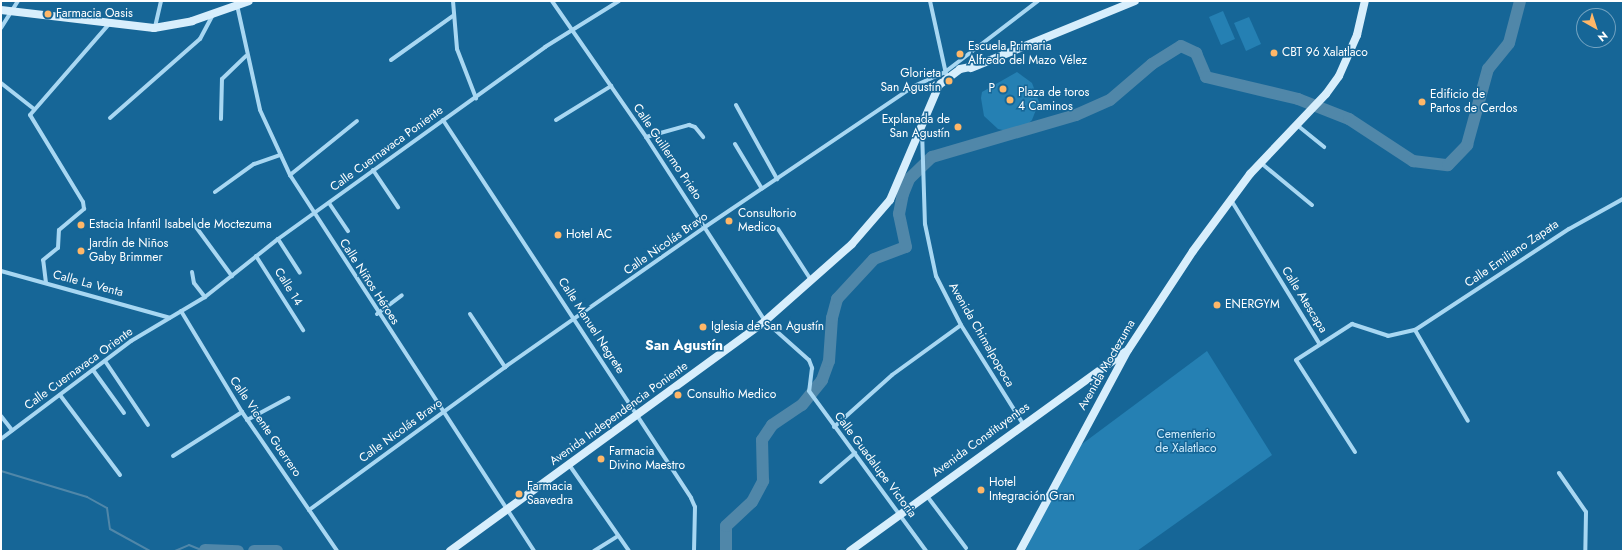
<!DOCTYPE html>
<meta charset="utf-8">
<style>
body{margin:0}
#map{position:relative;width:1624px;height:552px;overflow:hidden;background:#166697;font-family:Jost,sans-serif}
div>[style]{position:absolute}
.green>*{inset:0;background:#2580b3}
.stream>*{height:2px;margin:-1px;padding:0 1px;transform-origin:1px;border-radius:1px;background:#5087a9}
.river>*{height:12px;margin:-6px;padding:0 6px;transform-origin:6px;border-radius:6px;background:#5087a9}
.street>*{height:4px;margin:-2px;padding:0 2px;transform-origin:2px;border-radius:2px;background:#a8d7f2}
.secondary>*{height:8px;margin:-4px;padding:0 4px;transform-origin:4px;border-radius:4px;background:#d7eefc}
.dots>*{width:11px;height:11px;translate:-50% -50%;box-sizing:border-box;border:2px solid #166697;border-radius:50%}
span{translate:-50% -50%;white-space:nowrap;text-align:center;line-height:1.15;-webkit-text-stroke:3px #166697;paint-order:stroke}
.poi-label{font-size:12px;color:#fff}
.left{translate:0 -50%;text-align:left}
.right{translate:-100% -50%;text-align:right}
.street-label{font-size:12px;color:#fff}
.park-label{font-size:12px;color:#cfecfc}
.quarter-label{font-size:14px;color:#fff;font-weight:700}
.frame{position:absolute;inset:0;border:2px solid #fff;pointer-events:none}
.north{position:absolute;left:1576px;top:8px;width:40px;height:40px;box-sizing:border-box;background:#166697;border:1px solid #73a3c1;border-radius:50%;rotate:141deg;font-size:11px;font-weight:700;line-height:16px;text-align:center;color:#fff}
.north::after{content:'';display:block;margin:auto;width:14px;height:18px;background:#ffb768;clip-path:polygon(50% 0,100% 100%,50% 72%,0 100%)}
</style>
<div id="map">
<div class="green">
<i style="clip-path:polygon(1223px 11px,1235px 39px,1221px 45px,1209px 17px)"></i>
<i style="clip-path:polygon(1249px 17px,1261px 44px,1246px 51px,1234px 23px)"></i>
<i style="clip-path:polygon(1017px 72px,1032px 83px,1039px 102px,1032px 120px,1025px 127px,1007px 131px,998px 129px,984px 116px,981px 98px,982px 92px)"></i>
<i style="clip-path:polygon(1207px 351px,1272px 455px,1137px 551px,1025px 551px,1074px 450px)"></i>
</div>
<div class="stream">
<i style="left:1px;top:471px;width:90px;rotate:16.8deg"></i>
<i style="left:87px;top:497px;width:23px;rotate:29deg"></i>
<i style="left:107px;top:508px;width:21px;rotate:82deg"></i>
<i style="left:110px;top:529px;width:46px;rotate:28.8deg"></i>
<i style="left:175px;top:551px;width:15px;rotate:-23deg"></i>
<i style="left:189px;top:545px;width:16px;rotate:22deg"></i>
</div>
<div class="river">
<i style="left:205px;top:550px;width:33px;rotate:2deg"></i>
<i style="left:254px;top:551px;width:23px"></i>
<i style="left:726px;top:551px;width:25px;rotate:-90deg"></i>
<i style="left:726px;top:526px;width:35px;rotate:-43deg"></i>
<i style="left:752px;top:502px;width:24px;rotate:-62deg"></i>
<i style="left:763px;top:481px;width:41px;rotate:-91.4deg"></i>
<i style="left:762px;top:440px;width:18px;rotate:-56deg"></i>
<i style="left:772px;top:425px;width:36px;rotate:-34deg"></i>
<i style="left:802px;top:405px;width:32px;rotate:-51deg"></i>
<i style="left:822px;top:380px;width:20px;rotate:-70deg"></i>
<i style="left:829px;top:361px;width:43px;rotate:-86deg"></i>
<i style="left:832px;top:318px;width:20px;rotate:-75deg"></i>
<i style="left:837px;top:299px;width:54px;rotate:-47.2deg"></i>
<i style="left:874px;top:259px;width:34px;rotate:-21deg"></i>
<i style="left:906px;top:247px;width:34px;rotate:-102deg"></i>
<i style="left:899px;top:214px;width:20px;rotate:-79deg"></i>
<i style="left:903px;top:194px;width:16px;rotate:-68deg"></i>
<i style="left:909px;top:179px;width:32px;rotate:-44deg"></i>
<i style="left:932px;top:157px;width:150px;rotate:-16.3deg"></i>
<i style="left:1076px;top:115px;width:37px;rotate:-24deg"></i>
<i style="left:1110px;top:100px;width:55px;rotate:-40.6deg"></i>
<i style="left:1152px;top:64px;width:34px;rotate:-32deg"></i>
<i style="left:1181px;top:46px;width:17px;rotate:25deg"></i>
<i style="left:1196px;top:53px;width:26px;rotate:67deg"></i>
<i style="left:1206px;top:77px;width:95px;rotate:13.4deg"></i>
<i style="left:1298px;top:99px;width:55px;rotate:21.4deg"></i>
<i style="left:1349px;top:119px;width:77px;rotate:33.3deg"></i>
<i style="left:1413px;top:161px;width:35px;rotate:7deg"></i>
<i style="left:1448px;top:165px;width:28px;rotate:-46deg"></i>
<i style="left:1467px;top:145px;width:79px;rotate:-74.6deg"></i>
<i style="left:1488px;top:69px;width:33px;rotate:-51deg"></i>
<i style="left:1509px;top:43px;width:43px;rotate:-75.3deg"></i>
</div>
<div class="street">
<i style="left:453px;top:1px;width:48px;rotate:85.2deg"></i>
<i style="left:457px;top:49px;width:53px;rotate:68.8deg"></i>
<i style="left:552px;top:1px;width:165px;rotate:55.3deg"></i>
<i style="left:646px;top:137px;width:219px;rotate:57.1deg"></i>
<i style="left:765px;top:321px;width:59px;rotate:41.6deg"></i>
<i style="left:809px;top:360px;width:9px;rotate:69deg"></i>
<i style="left:812px;top:368px;width:23px;rotate:97deg"></i>
<i style="left:809px;top:391px;width:198px;rotate:53.8deg"></i>
<i style="left:930px;top:1px;width:75px;rotate:77.6deg"></i>
<i style="left:237px;top:5px;width:107px;rotate:77.6deg"></i>
<i style="left:260px;top:110px;width:72px;rotate:65.2deg"></i>
<i style="left:290px;top:175px;width:448px;rotate:57deg"></i>
<i style="left:155px;top:27px;width:27px;rotate:-77deg"></i>
<i style="left:1px;top:28px;width:32px;rotate:-58deg"></i>
<i style="left:391px;top:60px;width:76px;rotate:-35.4deg"></i>
<i style="left:1px;top:83px;width:42px;rotate:38.2deg"></i>
<i style="left:736px;top:105px;width:85px;rotate:61deg"></i>
<i style="left:110px;top:118px;width:120px;rotate:-41.3deg"></i>
<i style="left:200px;top:39px;width:26px;rotate:-62deg"></i>
<i style="left:221px;top:119px;width:40px;rotate:-88.6deg"></i>
<i style="left:222px;top:79px;width:33px;rotate:-44deg"></i>
<i style="left:443px;top:120px;width:452px;rotate:56.7deg"></i>
<i style="left:691px;top:498px;width:10px;rotate:66deg"></i>
<i style="left:695px;top:507px;width:44px;rotate:91.3deg"></i>
<i style="left:556px;top:120px;width:65px;rotate:-31.7deg"></i>
<i style="left:1297px;top:125px;width:35px;rotate:39deg"></i>
<i style="left:922px;top:130px;width:94px;rotate:88.2deg"></i>
<i style="left:925px;top:224px;width:53px;rotate:78.1deg"></i>
<i style="left:936px;top:276px;width:55px;rotate:63deg"></i>
<i style="left:961px;top:325px;width:117px;rotate:57.9deg"></i>
<i style="left:646px;top:137px;width:45px;rotate:-15.6deg"></i>
<i style="left:689px;top:125px;width:6px;rotate:18deg"></i>
<i style="left:695px;top:127px;width:13px;rotate:51deg"></i>
<i style="left:735px;top:144px;width:52px;rotate:59deg"></i>
<i style="left:1261px;top:163px;width:66px;rotate:39.5deg"></i>
<i style="left:373px;top:170px;width:45px;rotate:56deg"></i>
<i style="left:290px;top:175px;width:86px;rotate:-38.9deg"></i>
<i style="left:215px;top:192px;width:48px;rotate:-35.7deg"></i>
<i style="left:254px;top:164px;width:28px;rotate:-19deg"></i>
<i style="left:1231px;top:200px;width:168px;rotate:58.4deg"></i>
<i style="left:329px;top:203px;width:34px;rotate:56deg"></i>
<i style="left:193px;top:223px;width:66px;rotate:53.7deg"></i>
<i style="left:778px;top:229px;width:61px;rotate:57.1deg"></i>
<i style="left:278px;top:239px;width:40px;rotate:57.1deg"></i>
<i style="left:256px;top:256px;width:88px;rotate:57.6deg"></i>
<i style="left:1px;top:271px;width:175px;rotate:15.5deg"></i>
<i style="left:192px;top:272px;width:11px;rotate:80deg"></i>
<i style="left:194px;top:283px;width:18px;rotate:52deg"></i>
<i style="left:46px;top:283px;width:23px;rotate:-97deg"></i>
<i style="left:43px;top:260px;width:19px;rotate:-39deg"></i>
<i style="left:58px;top:248px;width:18px;rotate:-87deg"></i>
<i style="left:59px;top:230px;width:33px;rotate:-40deg"></i>
<i style="left:84px;top:209px;width:7px;rotate:-98deg"></i>
<i style="left:83px;top:202px;width:102px;rotate:-121.3deg"></i>
<i style="left:30px;top:115px;width:121px;rotate:-49deg"></i>
<i style="left:181px;top:311px;width:118px;rotate:58.9deg"></i>
<i style="left:242px;top:412px;width:168px;rotate:55.6deg"></i>
<i style="left:377px;top:314px;width:31px;rotate:-37deg"></i>
<i style="left:470px;top:314px;width:64px;rotate:56.6deg"></i>
<i style="left:1415px;top:330px;width:105px;rotate:59.8deg"></i>
<i style="left:105px;top:361px;width:77px;rotate:56.1deg"></i>
<i style="left:93px;top:370px;width:53px;rotate:54.2deg"></i>
<i style="left:60px;top:395px;width:100px;rotate:53.1deg"></i>
<i style="left:1px;top:416px;width:18px;rotate:52deg"></i>
<i style="left:247px;top:420px;width:47px;rotate:-28.2deg"></i>
<i style="left:834px;top:427px;width:78px;rotate:-41.9deg"></i>
<i style="left:892px;top:375px;width:85px;rotate:-35.9deg"></i>
<i style="left:1px;top:439px;width:163px;rotate:-37deg"></i>
<i style="left:131px;top:341px;width:86px;rotate:-30.7deg"></i>
<i style="left:205px;top:297px;width:93px;rotate:-38.5deg"></i>
<i style="left:278px;top:239px;width:329px;rotate:-35.7deg"></i>
<i style="left:545px;top:47px;width:87px;rotate:-31.9deg"></i>
<i style="left:1355px;top:452px;width:109px;rotate:-122.7deg"></i>
<i style="left:1296px;top:360px;width:67px;rotate:-32.7deg"></i>
<i style="left:1352px;top:324px;width:38px;rotate:18deg"></i>
<i style="left:1388px;top:336px;width:28px;rotate:-13deg"></i>
<i style="left:1415px;top:330px;width:184px;rotate:-33.3deg"></i>
<i style="left:1569px;top:229px;width:62px;rotate:-29.1deg"></i>
<i style="left:173px;top:456px;width:82px;rotate:-32.5deg"></i>
<i style="left:570px;top:466px;width:103px;rotate:55.2deg"></i>
<i style="left:1559px;top:473px;width:47px;rotate:55.3deg"></i>
<i style="left:1586px;top:512px;width:39px;rotate:91deg"></i>
<i style="left:821px;top:482px;width:45px;rotate:-40.5deg"></i>
<i style="left:927px;top:496px;width:65px;rotate:53.1deg"></i>
<i style="left:309px;top:510px;width:243px;rotate:-36.1deg"></i>
<i style="left:505px;top:367px;width:244px;rotate:-35deg"></i>
<i style="left:705px;top:227px;width:252px;rotate:-34deg"></i>
<i style="left:914px;top:86px;width:34px;rotate:-24deg"></i>
<i style="left:945px;top:72px;width:117px;rotate:-37.4deg"></i>
<i style="left:594px;top:551px;width:28px;rotate:-32deg"></i>
</div>
<div class="secondary">
<i style="left:1px;top:10px;width:154px;rotate:6.7deg"></i>
<i style="left:154px;top:28px;width:39px;rotate:-10deg"></i>
<i style="left:192px;top:21px;width:60px;rotate:-19.3deg"></i>
<i style="left:971px;top:68px;width:177px;rotate:-22.2deg"></i>
<i style="left:450px;top:551px;width:390px;rotate:-36.1deg"></i>
<i style="left:765px;top:321px;width:116px;rotate:-41.5deg"></i>
<i style="left:852px;top:244px;width:58px;rotate:-49.2deg"></i>
<i style="left:890px;top:200px;width:125px;rotate:-66.9deg"></i>
<i style="left:939px;top:85px;width:26px;rotate:-37deg"></i>
<i style="left:960px;top:69px;width:15px;rotate:-11deg"></i>
<i style="left:850px;top:551px;width:339px;rotate:-35.9deg"></i>
<i style="left:1020px;top:551px;width:228px;rotate:-61.8deg"></i>
<i style="left:1128px;top:350px;width:118px;rotate:-56.7deg"></i>
<i style="left:1193px;top:251px;width:96px;rotate:-53.5deg"></i>
<i style="left:1250px;top:174px;width:110px;rotate:-46.5deg"></i>
<i style="left:1326px;top:94px;width:22px;rotate:-54deg"></i>
<i style="left:1339px;top:76px;width:45px;rotate:-66.3deg"></i>
<i style="left:1357px;top:35px;width:35px;rotate:-77deg"></i>
</div>
<div class="dots">
<i style="left:48px;top:14px;background:#ffb768"></i>
<i style="left:1274px;top:53px;background:#ffb768"></i>
<i style="left:960px;top:54px;background:#ffb768"></i>
<i style="left:949px;top:81px;background:#ffb768"></i>
<i style="left:1003px;top:89px;background:#ffb768"></i>
<i style="left:1010px;top:100px;background:#ffb768"></i>
<i style="left:1422px;top:102px;background:#ffb768"></i>
<i style="left:958px;top:127px;background:#ffb768"></i>
<i style="left:729px;top:221px;background:#ffb768"></i>
<i style="left:81px;top:225px;background:#ffb768"></i>
<i style="left:558px;top:235px;background:#ffb768"></i>
<i style="left:81px;top:251px;background:#ffb768"></i>
<i style="left:1217px;top:305px;background:#ffb768"></i>
<i style="left:703px;top:327px;background:#ffb768"></i>
<i style="left:678px;top:395px;background:#ffb768"></i>
<i style="left:601px;top:459px;background:#ffb768"></i>
<i style="left:981px;top:490px;background:#ffb768"></i>
<i style="left:519px;top:494px;background:#ffb768"></i>
</div>
<div class="poi-label">
<span class="left" style="left:56px;top:14px">Farmacia Oasis</span>
<span class="left" style="left:968px;top:54px">Escuela Primaria<br>Alfredo del Mazo Vélez</span>
<span class="left" style="left:1282px;top:53px">CBT 96 Xalatlaco</span>
<span class="right" style="left:941px;top:81px">Glorieta<br>San Agustín</span>
<span class="right" style="left:995px;top:89px">P</span>
<span class="left" style="left:1018px;top:100px">Plaza de toros<br>4 Caminos</span>
<span class="left" style="left:1430px;top:102px">Edificio de<br>Partos de Cerdos</span>
<span class="right" style="left:950px;top:127px">Explanada de<br>San Agustín</span>
<span class="left" style="left:738px;top:221px">Consultorio<br>Medico</span>
<span class="left" style="left:89px;top:225px">Estacia Infantil Isabel de Moctezuma</span>
<span class="left" style="left:566px;top:235px">Hotel AC</span>
<span class="left" style="left:89px;top:251px">Jardín de Niños<br>Gaby Brimmer</span>
<span class="left" style="left:1225px;top:305px">ENERGYM</span>
<span class="left" style="left:711px;top:327px">Iglesia de San Agustín</span>
<span class="left" style="left:687px;top:395px">Consultio Medico</span>
<span class="left" style="left:609px;top:459px">Farmacia<br>Divino Maestro</span>
<span class="left" style="left:989px;top:490px">Hotel<br>Integración Gran</span>
<span class="left" style="left:527px;top:494px">Farmacia<br>Saavedra</span>
</div>
<div class="street-label">
<span style="left:387px;top:149px;rotate:-36deg">Calle Cuernavaca Poniente</span>
<span style="left:667px;top:152px;rotate:56deg">Calle Guillermo Prieto</span>
<span style="left:666px;top:244px;rotate:-35deg">Calle Nicolás Bravo</span>
<span style="left:1512px;top:254px;rotate:-34deg">Calle Emiliano Zapata</span>
<span style="left:369px;top:282px;rotate:57deg">Calle Niños Héroes</span>
<span style="left:88px;top:284px;rotate:15deg">Calle La Venta</span>
<span style="left:288px;top:287px;rotate:58deg">Calle 14</span>
<span style="left:1304px;top:300px;rotate:58deg">Calle Atescapa</span>
<span style="left:591px;top:326px;rotate:57deg">Calle Manuel Negrete</span>
<span style="left:981px;top:335px;rotate:60deg">Avenida Chimalpopoca</span>
<span style="left:1107px;top:365px;rotate:-60deg">Avenida Moctezuma</span>
<span style="left:79px;top:369px;rotate:-36deg">Calle Cuernavaca Oriente</span>
<span style="left:619px;top:414px;rotate:-36deg">Avenida Independencia Poniente</span>
<span style="left:265px;top:427px;rotate:56deg">Calle Vicente Guerrero</span>
<span style="left:401px;top:431px;rotate:-36deg">Calle Nicolás Bravo</span>
<span style="left:981px;top:440px;rotate:-36deg">Avenida Constituyentes</span>
<span style="left:875px;top:465px;rotate:53deg">Calle Guadalupe Victoria</span>
</div>
<div class="park-label">
<span style="left:1186px;top:442px">Cementerio<br>de Xalatlaco</span>
</div>
<div class="quarter-label">
<span style="left:684px;top:345px">San Agustín</span>
</div>
<div class="frame"></div>
<div class="north">N</div>
</div>
